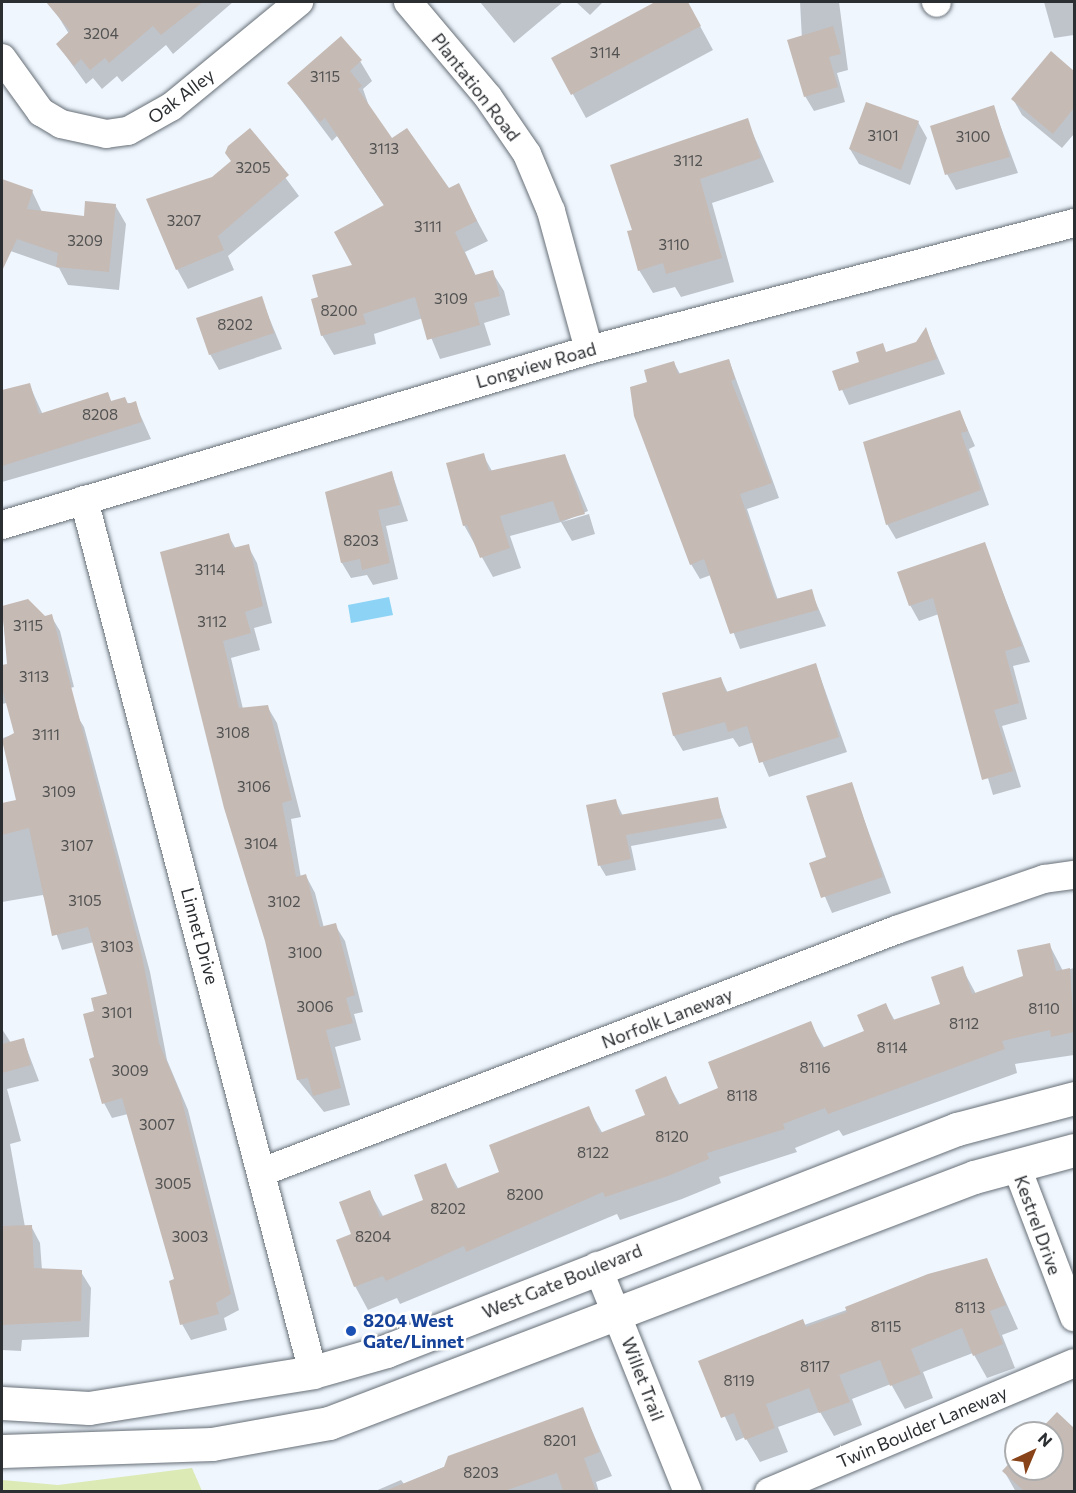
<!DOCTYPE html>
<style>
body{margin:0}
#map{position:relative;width:1076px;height:1493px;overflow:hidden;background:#eff6fe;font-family:Commissioner,sans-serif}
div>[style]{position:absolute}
.green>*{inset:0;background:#dceab5}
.water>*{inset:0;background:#8dd3f5}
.shadow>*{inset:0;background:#0003}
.building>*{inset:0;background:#c5bab4}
.roads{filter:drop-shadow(0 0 2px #676f77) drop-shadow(0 0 2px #676f77)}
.minor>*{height:28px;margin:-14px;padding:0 14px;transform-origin:14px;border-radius:14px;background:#fff}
.major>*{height:33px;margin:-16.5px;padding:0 16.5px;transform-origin:16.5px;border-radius:16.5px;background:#fff}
.dots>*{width:16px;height:16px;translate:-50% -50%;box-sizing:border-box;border:3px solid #fff;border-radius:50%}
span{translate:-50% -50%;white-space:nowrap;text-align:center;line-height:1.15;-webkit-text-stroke:5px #fff;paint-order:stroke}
.number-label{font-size:15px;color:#525252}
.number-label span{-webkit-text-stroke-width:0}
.street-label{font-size:18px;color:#2c2f32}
.transit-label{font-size:18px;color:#164399;font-weight:700}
.left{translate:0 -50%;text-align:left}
.frame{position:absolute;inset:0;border:3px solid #2c2f32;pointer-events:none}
.north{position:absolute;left:1004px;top:1421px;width:60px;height:60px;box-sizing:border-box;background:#fff;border:2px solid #abacad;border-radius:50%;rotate:44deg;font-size:16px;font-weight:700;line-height:24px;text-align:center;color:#2c2f32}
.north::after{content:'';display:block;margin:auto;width:21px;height:27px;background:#884319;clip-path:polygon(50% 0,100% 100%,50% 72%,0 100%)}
</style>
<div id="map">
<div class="green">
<i style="clip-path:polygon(192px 1468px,202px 1491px,2px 1491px,2px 1480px,58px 1485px)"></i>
</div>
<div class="water">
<i style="clip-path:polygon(389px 597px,393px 615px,351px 623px,348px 605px)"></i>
</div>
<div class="shadow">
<i style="clip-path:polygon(57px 2px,98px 2px,114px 10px,124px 2px,233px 2px,173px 54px,166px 45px,122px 82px,117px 76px,102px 89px,93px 78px,86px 84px,58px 45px,69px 34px,52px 6px)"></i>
<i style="clip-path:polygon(480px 2px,563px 2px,514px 43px)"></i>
<i style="clip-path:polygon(576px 2px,603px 2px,590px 15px)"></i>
<i style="clip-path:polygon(659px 2px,687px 2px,713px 50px,586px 118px,553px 58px)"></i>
<i style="clip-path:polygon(800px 2px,839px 2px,848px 70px,837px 73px,845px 102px,814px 111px,805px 96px)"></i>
<i style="clip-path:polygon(1044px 2px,1074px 2px,1074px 35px,1054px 38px)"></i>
<i style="clip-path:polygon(1051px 54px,1074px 73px,1074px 134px,1062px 148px,1022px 115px,1013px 99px)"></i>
<i style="clip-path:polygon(360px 61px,372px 81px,363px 89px,370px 109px,392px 141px,449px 190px,458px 185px,488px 241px,465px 252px,476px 276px,492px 272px,504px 291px,510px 315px,484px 323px,491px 345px,440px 359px,423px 318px,374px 334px,376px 344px,334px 355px,322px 335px,320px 298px,354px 266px,385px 207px,337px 136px,332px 141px,289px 84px)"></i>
<i style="clip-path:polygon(993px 106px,1018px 173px,956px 190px,947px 174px)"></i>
<i style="clip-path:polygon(747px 120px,774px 182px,712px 203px,734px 282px,681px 297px,675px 287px,653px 293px,639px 270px,634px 231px)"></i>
<i style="clip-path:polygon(918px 122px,927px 138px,910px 185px,859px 164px,850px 149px)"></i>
<i style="clip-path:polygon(250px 130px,299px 196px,228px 256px,234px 270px,188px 289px,177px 269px,213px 179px,232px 162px)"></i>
<i style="clip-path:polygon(2px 180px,32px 191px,42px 212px,85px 217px,115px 205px,126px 224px,119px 290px,68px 285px,59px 268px,2px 248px)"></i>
<i style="clip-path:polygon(261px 298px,282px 349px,219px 370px,210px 354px)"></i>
<i style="clip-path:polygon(926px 330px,945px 374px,849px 405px,834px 372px,917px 344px)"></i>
<i style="clip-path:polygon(729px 360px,779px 498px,747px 509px,773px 586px,778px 600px,811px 591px,826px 626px,740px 649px,711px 575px,700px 579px,691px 564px,649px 383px,674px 363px,680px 374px)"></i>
<i style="clip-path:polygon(29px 384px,43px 415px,107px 393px,112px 403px,135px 403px,151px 439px,2px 482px,2px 391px)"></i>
<i style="clip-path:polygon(960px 412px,975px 446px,969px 449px,989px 505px,896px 539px,887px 524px)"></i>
<i style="clip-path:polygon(483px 455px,492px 471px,565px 455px,588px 511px,562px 522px,589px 514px,595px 534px,572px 541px,561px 522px,510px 536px,521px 568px,493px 577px,464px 525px)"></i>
<i style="clip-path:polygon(392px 473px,408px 521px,386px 526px,398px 579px,373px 585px,367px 575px,351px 578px,342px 563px,327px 493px)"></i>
<i style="clip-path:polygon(228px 535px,236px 549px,248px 546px,257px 563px,272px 623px,254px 628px,260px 650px,231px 658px,243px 709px,267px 706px,277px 723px,301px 817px,291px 819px,301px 878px,306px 876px,315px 893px,324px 928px,335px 925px,345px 941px,363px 1012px,354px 1014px,361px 1040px,335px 1047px,350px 1105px,324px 1112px,298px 1080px,267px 941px,209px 746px)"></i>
<i style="clip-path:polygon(984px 544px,1030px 662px,1013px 666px,1027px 719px,1002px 726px,1021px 787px,993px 795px,939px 614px,919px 621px,910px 605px)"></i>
<i style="clip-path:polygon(28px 601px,45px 617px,51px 616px,60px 631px,74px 687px,2px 704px,2px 667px,8px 665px,2px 608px)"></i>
<i style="clip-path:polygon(816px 665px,847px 752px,769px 777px,754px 742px,739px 747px,733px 738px,683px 751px,674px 736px,664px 694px,721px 679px,728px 693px)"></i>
<i style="clip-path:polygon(75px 712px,84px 727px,150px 972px,167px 1060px,188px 1110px,239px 1310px,224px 1318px,227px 1330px,191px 1340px,182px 1324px,176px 1280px,128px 1114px,112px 1118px,104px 1103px,96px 1013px,108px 995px,94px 942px,62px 950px,43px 895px,2px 902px,2px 805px,18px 801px,3px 738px)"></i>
<i style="clip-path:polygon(851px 784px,891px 893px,832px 913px,811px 864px,827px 858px)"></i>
<i style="clip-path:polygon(717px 799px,727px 828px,631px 846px,636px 870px,606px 876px,600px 866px,615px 800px,623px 816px)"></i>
<i style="clip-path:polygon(1049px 944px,1063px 971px,1074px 968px,1074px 1055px,1015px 1064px,1017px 1073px,843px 1136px,839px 1130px,795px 1148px,797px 1152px,719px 1177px,721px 1183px,682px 1199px,620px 1220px,617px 1214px,400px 1304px,397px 1298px,368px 1310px,355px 1286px,353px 1235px,369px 1191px,384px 1218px,425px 1200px,445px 1165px,459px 1190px,501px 1173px,588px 1108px,603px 1134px,647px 1116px,665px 1078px,680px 1105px,720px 1088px,810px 1023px,825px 1049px,866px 1032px,886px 1005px,895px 1021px,942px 1004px,962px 968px,976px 994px,1025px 976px)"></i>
<i style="clip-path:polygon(2px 1029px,11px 1043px,23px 1039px,39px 1081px,7px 1089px,21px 1141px,10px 1144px,25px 1227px,31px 1226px,40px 1243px,42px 1270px,81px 1272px,91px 1288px,89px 1337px,22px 1340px,21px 1351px,2px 1350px)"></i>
<i style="clip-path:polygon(987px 1260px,1018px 1329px,1002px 1335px,1015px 1368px,987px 1378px,973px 1353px,923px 1372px,933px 1398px,905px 1409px,891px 1384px,852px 1399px,862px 1425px,834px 1436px,820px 1412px,778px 1427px,788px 1452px,760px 1462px,745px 1437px,736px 1441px,700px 1362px)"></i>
<i style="clip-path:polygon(582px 1408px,612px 1476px,596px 1482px,599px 1492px,373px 1492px,401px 1480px,404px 1484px)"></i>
<i style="clip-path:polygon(1057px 1414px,1074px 1430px,1074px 1492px,1016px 1492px,1004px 1471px,1016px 1458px,1016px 1469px,1052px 1469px,1052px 1433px,1039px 1433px)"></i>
</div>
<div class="building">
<i style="clip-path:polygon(46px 2px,203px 2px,161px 35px,153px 26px,109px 63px,105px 58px,90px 70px,81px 59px,74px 66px,56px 44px,70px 31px)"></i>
<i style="clip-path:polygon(655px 2px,688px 2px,701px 26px,571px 95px,551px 58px)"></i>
<i style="clip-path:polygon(833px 26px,841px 54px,829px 57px,838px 87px,804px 97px,787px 40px)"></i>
<i style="clip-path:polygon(341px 36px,362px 60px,350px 71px,362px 86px,358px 89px,392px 138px,407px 128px,449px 188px,459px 183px,477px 221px,455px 232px,475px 275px,493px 270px,500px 296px,474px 303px,480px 325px,427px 340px,415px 297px,363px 314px,366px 324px,321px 336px,311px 299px,318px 297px,312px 275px,352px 265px,334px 232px,384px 205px,325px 118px,320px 122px,287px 83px)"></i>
<i style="clip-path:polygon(1051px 51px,1074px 71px,1074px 108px,1053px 134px,1011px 99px)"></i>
<i style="clip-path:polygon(866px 102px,919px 121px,901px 170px,849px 149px)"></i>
<i style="clip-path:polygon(994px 105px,1010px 157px,945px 175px,930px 126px)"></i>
<i style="clip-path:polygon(748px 118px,761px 158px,700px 179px,722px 258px,666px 274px,663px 263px,638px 271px,627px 231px,632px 230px,610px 165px)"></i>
<i style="clip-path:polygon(250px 128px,289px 175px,218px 236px,224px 250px,176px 270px,146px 199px,212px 177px,231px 161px,225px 153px,228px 146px)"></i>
<i style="clip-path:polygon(2px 179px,33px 190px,27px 209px,84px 216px,85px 201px,116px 204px,109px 272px,56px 267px,58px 253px,17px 239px,2px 271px)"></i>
<i style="clip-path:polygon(262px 296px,274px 333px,209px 355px,196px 318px)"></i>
<i style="clip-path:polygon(926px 327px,937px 359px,839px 391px,832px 371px,859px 362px,856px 352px,883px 343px,886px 352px,916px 342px)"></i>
<i style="clip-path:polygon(729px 359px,735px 379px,731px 381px,772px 483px,740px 494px,765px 568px,776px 599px,812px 589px,818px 610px,730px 634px,704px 559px,690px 565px,634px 416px,630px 387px,647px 382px,644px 370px,674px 361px,678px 374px)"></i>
<i style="clip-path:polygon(30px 383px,39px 414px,108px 392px,111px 401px,125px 397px,128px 404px,136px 401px,142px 422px,2px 466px,2px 390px)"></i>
<i style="clip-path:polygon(960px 410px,968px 431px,961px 433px,981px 490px,886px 525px,863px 442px)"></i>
<i style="clip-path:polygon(484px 453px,489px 471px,565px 454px,585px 514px,560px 521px,553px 501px,500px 516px,510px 548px,480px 558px,467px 525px,463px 526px,446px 463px)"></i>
<i style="clip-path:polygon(392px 471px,400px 505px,378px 510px,390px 563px,362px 570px,360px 559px,341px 563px,325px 492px)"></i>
<i style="clip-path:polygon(229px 533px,233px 548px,249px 544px,263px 606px,245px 612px,251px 633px,223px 641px,239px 708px,268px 705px,292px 800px,282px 803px,296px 877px,306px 874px,320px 927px,336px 923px,355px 995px,346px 998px,353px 1023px,326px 1030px,341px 1088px,313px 1096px,308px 1078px,297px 1080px,265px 941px,224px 808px,160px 552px)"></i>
<i style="clip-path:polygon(985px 542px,1022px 646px,1005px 651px,1019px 703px,994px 710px,1013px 771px,982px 780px,933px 598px,909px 606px,897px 572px)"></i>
<i style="clip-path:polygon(28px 599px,45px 616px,52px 614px,142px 956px,159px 1043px,180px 1093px,231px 1294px,216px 1303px,219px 1314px,180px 1325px,169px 1281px,174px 1279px,122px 1098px,102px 1104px,89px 1059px,94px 1057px,83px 1014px,94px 1011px,91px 998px,107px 994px,88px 927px,52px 936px,29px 828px,2px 835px,2px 803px,16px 800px,2px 740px,14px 733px,2px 688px,2px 665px,7px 664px,2px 606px)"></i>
<i style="clip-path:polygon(816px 663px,839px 737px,759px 763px,747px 726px,728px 732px,725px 722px,673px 736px,662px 693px,721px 677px,726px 692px)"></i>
<i style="clip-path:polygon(852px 782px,883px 877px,821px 898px,809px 863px,826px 857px,806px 796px)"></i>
<i style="clip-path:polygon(718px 797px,722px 818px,626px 835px,631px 859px,598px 866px,586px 805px,616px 799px,620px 815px)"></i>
<i style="clip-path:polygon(1050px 943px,1056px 971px,1070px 968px,1074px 1032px,1051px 1037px,1050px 1030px,1002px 1041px,1005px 1049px,828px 1114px,825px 1108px,783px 1124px,785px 1129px,707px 1153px,709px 1159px,668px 1176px,605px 1197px,603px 1192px,466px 1252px,464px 1246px,386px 1281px,383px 1276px,354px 1287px,336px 1240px,351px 1234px,339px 1202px,370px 1190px,380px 1217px,423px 1200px,414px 1175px,446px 1163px,456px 1189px,499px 1172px,489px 1145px,589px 1106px,600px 1133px,645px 1115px,635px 1090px,666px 1076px,678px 1105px,718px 1088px,708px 1062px,811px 1021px,822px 1048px,864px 1031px,857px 1015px,886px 1003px,893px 1020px,940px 1004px,931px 977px,963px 966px,972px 994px,1023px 976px,1017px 950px)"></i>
<i style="clip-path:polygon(24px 1038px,31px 1065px,2px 1073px,2px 1044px)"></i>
<i style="clip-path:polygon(32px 1225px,34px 1268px,82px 1270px,81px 1321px,2px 1325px,2px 1226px)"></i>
<i style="clip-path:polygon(987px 1258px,1006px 1305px,990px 1311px,1003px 1344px,973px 1356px,962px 1328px,911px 1349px,921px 1374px,890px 1386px,880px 1360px,839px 1375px,850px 1402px,819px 1413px,809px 1388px,766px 1404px,775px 1428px,745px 1440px,734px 1413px,721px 1418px,698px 1361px,803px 1319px,806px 1327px,847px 1312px,845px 1307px,928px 1274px)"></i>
<i style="clip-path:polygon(583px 1407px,600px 1452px,584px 1458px,596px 1491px,563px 1491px,557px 1473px,504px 1491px,385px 1491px,444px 1467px,448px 1456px)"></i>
<i style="clip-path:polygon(1057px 1412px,1074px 1428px,1074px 1491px,1024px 1491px,1002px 1471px,1016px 1456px,1016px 1469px,1052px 1469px,1052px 1433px,1037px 1433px)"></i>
</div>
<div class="roads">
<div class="minor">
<i style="left:408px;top:2px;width:124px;rotate:49.9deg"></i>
<i style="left:488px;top:97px;width:69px;rotate:55.6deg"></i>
<i style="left:527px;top:154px;width:62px;rotate:67.2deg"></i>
<i style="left:551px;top:211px;width:144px;rotate:74.7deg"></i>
<i style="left:936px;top:2px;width:1px;rotate:45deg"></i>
<i style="left:2px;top:58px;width:67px;rotate:54.2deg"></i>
<i style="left:41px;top:112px;width:23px;rotate:31deg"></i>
<i style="left:61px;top:124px;width:46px;rotate:12.5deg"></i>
<i style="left:106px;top:134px;width:22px;rotate:-8deg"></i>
<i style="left:128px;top:131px;width:49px;rotate:-29.2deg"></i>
<i style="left:171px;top:107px;width:166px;rotate:-39.4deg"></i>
<i style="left:84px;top:500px;width:902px;rotate:75.29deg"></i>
<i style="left:2px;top:525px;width:613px;rotate:-16.6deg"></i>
<i style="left:589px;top:350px;width:501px;rotate:-14.67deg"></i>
<i style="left:1016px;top:1165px;width:163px;rotate:69.1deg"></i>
<i style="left:262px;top:1172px;width:679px;rotate:-20.89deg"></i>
<i style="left:896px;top:930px;width:157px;rotate:-19deg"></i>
<i style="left:1044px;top:879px;width:30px;rotate:-8deg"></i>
<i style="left:597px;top:1266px;width:244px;rotate:68.1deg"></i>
<i style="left:769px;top:1492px;width:331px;rotate:-22.9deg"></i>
</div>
<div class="major">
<i style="left:2px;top:1403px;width:87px;rotate:3.3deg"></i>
<i style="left:89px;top:1408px;width:227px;rotate:-9.1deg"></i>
<i style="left:313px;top:1372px;width:76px;rotate:-16deg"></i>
<i style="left:386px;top:1351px;width:613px;rotate:-21.25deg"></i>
<i style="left:957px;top:1129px;width:121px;rotate:-14.8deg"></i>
<i style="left:2px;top:1451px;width:210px;rotate:-1.9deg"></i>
<i style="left:212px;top:1444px;width:119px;rotate:-10.2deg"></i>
<i style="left:329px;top:1423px;width:690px;rotate:-20.88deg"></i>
<i style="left:974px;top:1177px;width:104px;rotate:-15.1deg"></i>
</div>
</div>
<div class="dots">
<i style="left:351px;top:1331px;background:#1a4fb4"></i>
</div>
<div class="number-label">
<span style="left:101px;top:34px">3204</span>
<span style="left:605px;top:53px">3114</span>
<span style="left:325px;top:77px">3115</span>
<span style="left:883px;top:136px">3101</span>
<span style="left:973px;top:137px">3100</span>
<span style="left:384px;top:149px">3113</span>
<span style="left:688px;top:161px">3112</span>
<span style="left:253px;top:168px">3205</span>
<span style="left:184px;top:221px">3207</span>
<span style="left:428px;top:227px">3111</span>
<span style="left:85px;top:241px">3209</span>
<span style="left:674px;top:245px">3110</span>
<span style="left:451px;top:299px">3109</span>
<span style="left:339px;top:311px">8200</span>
<span style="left:235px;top:325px">8202</span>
<span style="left:100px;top:415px">8208</span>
<span style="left:361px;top:541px">8203</span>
<span style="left:210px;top:570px">3114</span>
<span style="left:212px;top:622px">3112</span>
<span style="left:28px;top:626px">3115</span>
<span style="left:34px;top:677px">3113</span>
<span style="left:233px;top:733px">3108</span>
<span style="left:46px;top:735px">3111</span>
<span style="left:254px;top:787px">3106</span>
<span style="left:59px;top:792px">3109</span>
<span style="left:261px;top:844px">3104</span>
<span style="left:77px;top:846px">3107</span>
<span style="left:85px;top:901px">3105</span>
<span style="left:284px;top:902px">3102</span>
<span style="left:117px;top:947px">3103</span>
<span style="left:305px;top:953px">3100</span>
<span style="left:315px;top:1007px">3006</span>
<span style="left:1044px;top:1009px">8110</span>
<span style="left:117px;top:1013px">3101</span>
<span style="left:964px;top:1024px">8112</span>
<span style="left:892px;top:1048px">8114</span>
<span style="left:815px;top:1068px">8116</span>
<span style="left:130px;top:1071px">3009</span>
<span style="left:742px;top:1096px">8118</span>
<span style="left:157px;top:1125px">3007</span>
<span style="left:672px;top:1137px">8120</span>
<span style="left:593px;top:1153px">8122</span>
<span style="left:173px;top:1184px">3005</span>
<span style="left:525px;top:1195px">8200</span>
<span style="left:448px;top:1209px">8202</span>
<span style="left:190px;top:1237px">3003</span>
<span style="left:373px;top:1237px">8204</span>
<span style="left:970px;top:1308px">8113</span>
<span style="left:886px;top:1327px">8115</span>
<span style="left:815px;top:1367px">8117</span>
<span style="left:739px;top:1381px">8119</span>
<span style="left:560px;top:1441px">8201</span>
<span style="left:481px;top:1473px">8203</span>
</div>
<div class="street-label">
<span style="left:476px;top:87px;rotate:52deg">Plantation Road</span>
<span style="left:181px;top:96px;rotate:-37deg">Oak Alley</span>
<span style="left:536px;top:365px;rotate:-16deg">Longview Road</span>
<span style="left:200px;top:936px;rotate:75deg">Linnet Drive</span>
<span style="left:667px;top:1018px;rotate:-21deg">Norfolk Laneway</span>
<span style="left:1038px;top:1225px;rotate:70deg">Kestrel Drive</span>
<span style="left:562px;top:1281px;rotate:-22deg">West Gate Boulevard</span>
<span style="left:643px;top:1379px;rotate:69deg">Willet Trail</span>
<span style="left:922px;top:1427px;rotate:-23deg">Twin Boulder Laneway</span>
</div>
<div class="transit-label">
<span class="left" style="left:363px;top:1331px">8204 West<br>Gate/Linnet</span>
</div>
<div class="frame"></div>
<div class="north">N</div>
</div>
